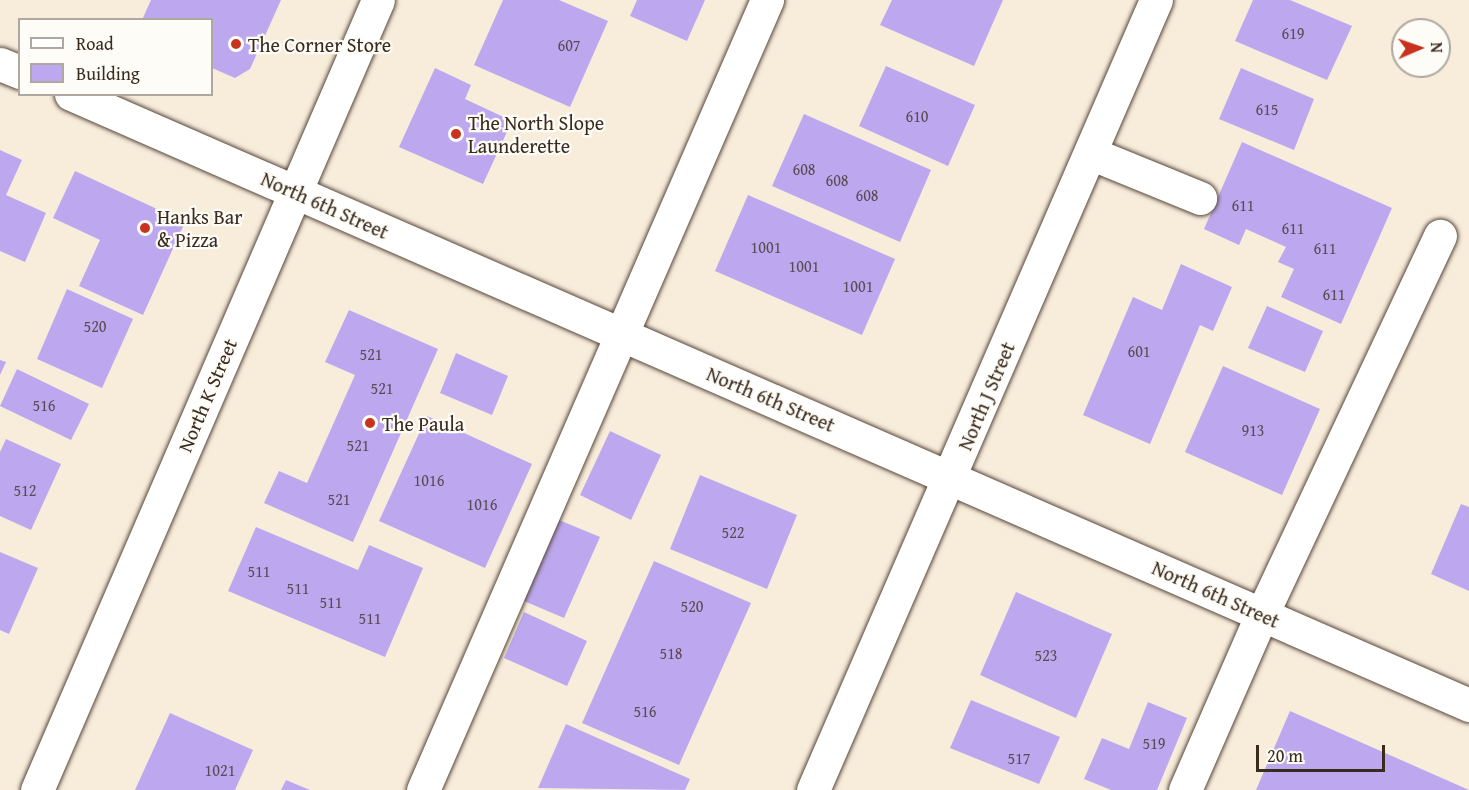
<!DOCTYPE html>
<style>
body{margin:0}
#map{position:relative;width:1469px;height:790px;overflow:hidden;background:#f8ecdb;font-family:"Gentium Book Plus",serif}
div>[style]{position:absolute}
.building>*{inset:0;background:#bda8ef}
.roads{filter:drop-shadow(0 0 2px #57473a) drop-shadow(0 0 2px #57473a)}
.minor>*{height:33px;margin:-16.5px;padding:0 16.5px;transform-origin:16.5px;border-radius:16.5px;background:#fff}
.dots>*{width:16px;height:16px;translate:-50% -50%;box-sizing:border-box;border:3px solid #fdfcf7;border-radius:50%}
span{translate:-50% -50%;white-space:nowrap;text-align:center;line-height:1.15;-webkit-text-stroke:4.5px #fdfcf7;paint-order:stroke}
.number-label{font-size:16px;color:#5c4a52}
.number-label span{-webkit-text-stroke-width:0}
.poi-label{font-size:20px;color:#3b2a1e}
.left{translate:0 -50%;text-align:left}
.street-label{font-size:20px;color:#3b2a1e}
.legend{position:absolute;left:18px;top:18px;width:195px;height:78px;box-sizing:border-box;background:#fdfcf7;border:2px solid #afa8a0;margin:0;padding:8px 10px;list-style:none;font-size:18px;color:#3b2a1e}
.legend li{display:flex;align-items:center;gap:12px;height:30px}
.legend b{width:30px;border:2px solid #afa8a0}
.north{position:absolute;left:1391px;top:18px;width:60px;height:60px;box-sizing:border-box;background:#fdfcf7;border:2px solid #afa8a0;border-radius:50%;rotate:88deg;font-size:16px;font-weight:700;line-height:24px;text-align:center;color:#3b2a1e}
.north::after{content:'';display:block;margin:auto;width:21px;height:27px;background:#c8321e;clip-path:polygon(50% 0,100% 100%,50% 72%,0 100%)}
.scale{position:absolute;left:1256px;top:745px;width:129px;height:27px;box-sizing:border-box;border:3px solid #3b2a1e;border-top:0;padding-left:8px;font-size:18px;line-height:21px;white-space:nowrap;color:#3b2a1e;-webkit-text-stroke:4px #fdfcf7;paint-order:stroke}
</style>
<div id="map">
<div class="building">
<i style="clip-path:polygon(151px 0,281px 0,250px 69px,235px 78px,212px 68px,212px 20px,142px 20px)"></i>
<i style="clip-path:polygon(503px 0,559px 0,608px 21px,570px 107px,474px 65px)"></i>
<i style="clip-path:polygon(637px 0,705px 0,687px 41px,630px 16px)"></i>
<i style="clip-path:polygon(892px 0,1003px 0,974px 66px,880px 25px)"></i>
<i style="clip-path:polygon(1253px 0,1290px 0,1352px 26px,1327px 80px,1235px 41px)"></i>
<i style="clip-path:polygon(886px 66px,975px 105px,948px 166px,859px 126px)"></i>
<i style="clip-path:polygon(435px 68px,471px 85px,465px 99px,512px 121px,483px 184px,399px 147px)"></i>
<i style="clip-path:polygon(1241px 68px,1314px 99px,1294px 150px,1219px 119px)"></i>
<i style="clip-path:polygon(804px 114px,931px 170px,900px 242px,772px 186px)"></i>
<i style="clip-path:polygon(1242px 142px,1392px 208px,1341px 324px,1281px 297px,1294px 269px,1278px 262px,1286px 247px,1246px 229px,1239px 245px,1204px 229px)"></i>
<i style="clip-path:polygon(0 150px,22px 160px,6px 195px,46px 213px,25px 262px,0 251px)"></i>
<i style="clip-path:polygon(75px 171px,185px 222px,143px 315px,79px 286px,100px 240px,53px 218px)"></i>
<i style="clip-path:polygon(748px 195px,895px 259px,862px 335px,715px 271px)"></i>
<i style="clip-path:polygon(1181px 264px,1232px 287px,1213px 331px,1200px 325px,1150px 444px,1083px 415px,1133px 297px,1162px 310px)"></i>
<i style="clip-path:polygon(67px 289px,133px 319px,102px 388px,37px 359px)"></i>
<i style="clip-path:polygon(1267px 306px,1323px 331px,1305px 372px,1248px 348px)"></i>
<i style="clip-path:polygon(349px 310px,438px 349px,353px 542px,264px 503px,279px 471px,307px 483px,355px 375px,325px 362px)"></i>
<i style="clip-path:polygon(456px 353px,508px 376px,492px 415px,440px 393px)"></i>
<i style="clip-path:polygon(0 360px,6px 362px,0 375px)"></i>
<i style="clip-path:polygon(1223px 366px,1320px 409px,1282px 495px,1185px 452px)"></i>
<i style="clip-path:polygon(17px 369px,89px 404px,71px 440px,0 406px)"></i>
<i style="clip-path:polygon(427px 416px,532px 464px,485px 568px,379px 521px)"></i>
<i style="clip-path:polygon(610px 431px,661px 455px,631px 520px,580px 495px)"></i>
<i style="clip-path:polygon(6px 439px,61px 464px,31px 530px,0 516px,0 452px)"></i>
<i style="clip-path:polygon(700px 475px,797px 515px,767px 589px,670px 549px)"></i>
<i style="clip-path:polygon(1461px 504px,1469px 507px,1469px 591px,1431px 574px)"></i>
<i style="clip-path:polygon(559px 520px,600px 537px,564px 618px,524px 601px)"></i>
<i style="clip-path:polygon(256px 527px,358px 570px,369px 545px,423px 568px,385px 657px,228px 591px)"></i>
<i style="clip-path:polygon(0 552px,38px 568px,9px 634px,0 630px)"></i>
<i style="clip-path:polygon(654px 561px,751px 603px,679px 765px,582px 723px)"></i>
<i style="clip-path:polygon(1016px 592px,1112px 634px,1076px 718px,980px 675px)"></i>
<i style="clip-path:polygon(524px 612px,587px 641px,567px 686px,504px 658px)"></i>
<i style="clip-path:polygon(971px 700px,1060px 737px,1039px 784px,950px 748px)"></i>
<i style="clip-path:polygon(1148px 702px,1187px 718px,1157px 790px,1111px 790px,1084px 779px,1102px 738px,1129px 749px)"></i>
<i style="clip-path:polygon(1290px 711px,1469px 790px,1256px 790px)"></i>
<i style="clip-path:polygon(170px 713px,253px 750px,235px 790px,135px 790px)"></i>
<i style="clip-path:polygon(566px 724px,690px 779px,685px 790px,538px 788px)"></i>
<i style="clip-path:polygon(286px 780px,310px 790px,281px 790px)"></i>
</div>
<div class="roads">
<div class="minor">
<i style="left:0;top:64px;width:22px;rotate:22deg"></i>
<i style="left:71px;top:94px;width:1526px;rotate:23.61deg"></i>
<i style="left:1090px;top:153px;width:119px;rotate:22.2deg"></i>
<i style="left:37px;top:790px;width:860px;rotate:-66.65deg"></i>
<i style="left:423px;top:790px;width:862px;rotate:-66.47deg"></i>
<i style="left:813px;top:790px;width:861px;rotate:-66.53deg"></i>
<i style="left:1185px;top:790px;width:192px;rotate:-66.4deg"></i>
<i style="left:1262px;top:614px;width:418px;rotate:-64.8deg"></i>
</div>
</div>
<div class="dots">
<i style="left:236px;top:44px;background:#c8321e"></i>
<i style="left:456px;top:134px;background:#c8321e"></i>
<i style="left:145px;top:228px;background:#c8321e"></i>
<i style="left:370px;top:423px;background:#c8321e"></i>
</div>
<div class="number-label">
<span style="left:1293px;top:33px">619</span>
<span style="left:569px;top:45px">607</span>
<span style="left:1267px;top:109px">615</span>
<span style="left:917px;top:116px">610</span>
<span style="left:804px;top:169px">608</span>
<span style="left:837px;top:180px">608</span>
<span style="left:867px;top:195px">608</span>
<span style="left:1243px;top:205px">611</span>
<span style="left:1293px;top:228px">611</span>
<span style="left:766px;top:247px">1001</span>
<span style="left:1325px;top:248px">611</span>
<span style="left:804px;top:266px">1001</span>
<span style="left:858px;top:286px">1001</span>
<span style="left:1334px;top:294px">611</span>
<span style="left:95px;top:326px">520</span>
<span style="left:1139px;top:351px">601</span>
<span style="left:371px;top:354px">521</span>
<span style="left:382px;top:388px">521</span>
<span style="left:44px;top:405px">516</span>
<span style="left:1253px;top:430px">913</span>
<span style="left:358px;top:445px">521</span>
<span style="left:429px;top:480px">1016</span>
<span style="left:25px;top:490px">512</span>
<span style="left:339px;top:499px">521</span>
<span style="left:482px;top:504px">1016</span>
<span style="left:733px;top:532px">522</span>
<span style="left:259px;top:571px">511</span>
<span style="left:298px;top:588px">511</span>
<span style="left:331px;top:602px">511</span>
<span style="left:692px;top:606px">520</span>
<span style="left:370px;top:618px">511</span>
<span style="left:671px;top:653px">518</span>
<span style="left:1046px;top:655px">523</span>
<span style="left:645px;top:711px">516</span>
<span style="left:1154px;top:743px">519</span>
<span style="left:1019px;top:758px">517</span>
<span style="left:220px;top:770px">1021</span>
</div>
<div class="poi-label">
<span class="left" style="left:248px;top:44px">The Corner Store</span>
<span class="left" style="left:468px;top:134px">The North Slope<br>Launderette</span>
<span class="left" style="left:157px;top:228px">Hanks Bar<br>&amp; Pizza</span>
<span class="left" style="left:382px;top:423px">The Paula</span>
</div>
<div class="street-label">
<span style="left:325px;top:205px;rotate:24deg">North 6th Street</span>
<span style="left:207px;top:395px;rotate:-67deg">North K Street</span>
<span style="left:986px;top:396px;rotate:-67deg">North J Street</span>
<span style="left:771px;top:399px;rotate:23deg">North 6th Street</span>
<span style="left:1216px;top:594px;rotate:24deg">North 6th Street</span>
</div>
<ul class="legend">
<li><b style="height:8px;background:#fff"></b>Road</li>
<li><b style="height:16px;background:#bda8ef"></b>Building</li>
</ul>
<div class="north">N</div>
<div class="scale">20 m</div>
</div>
